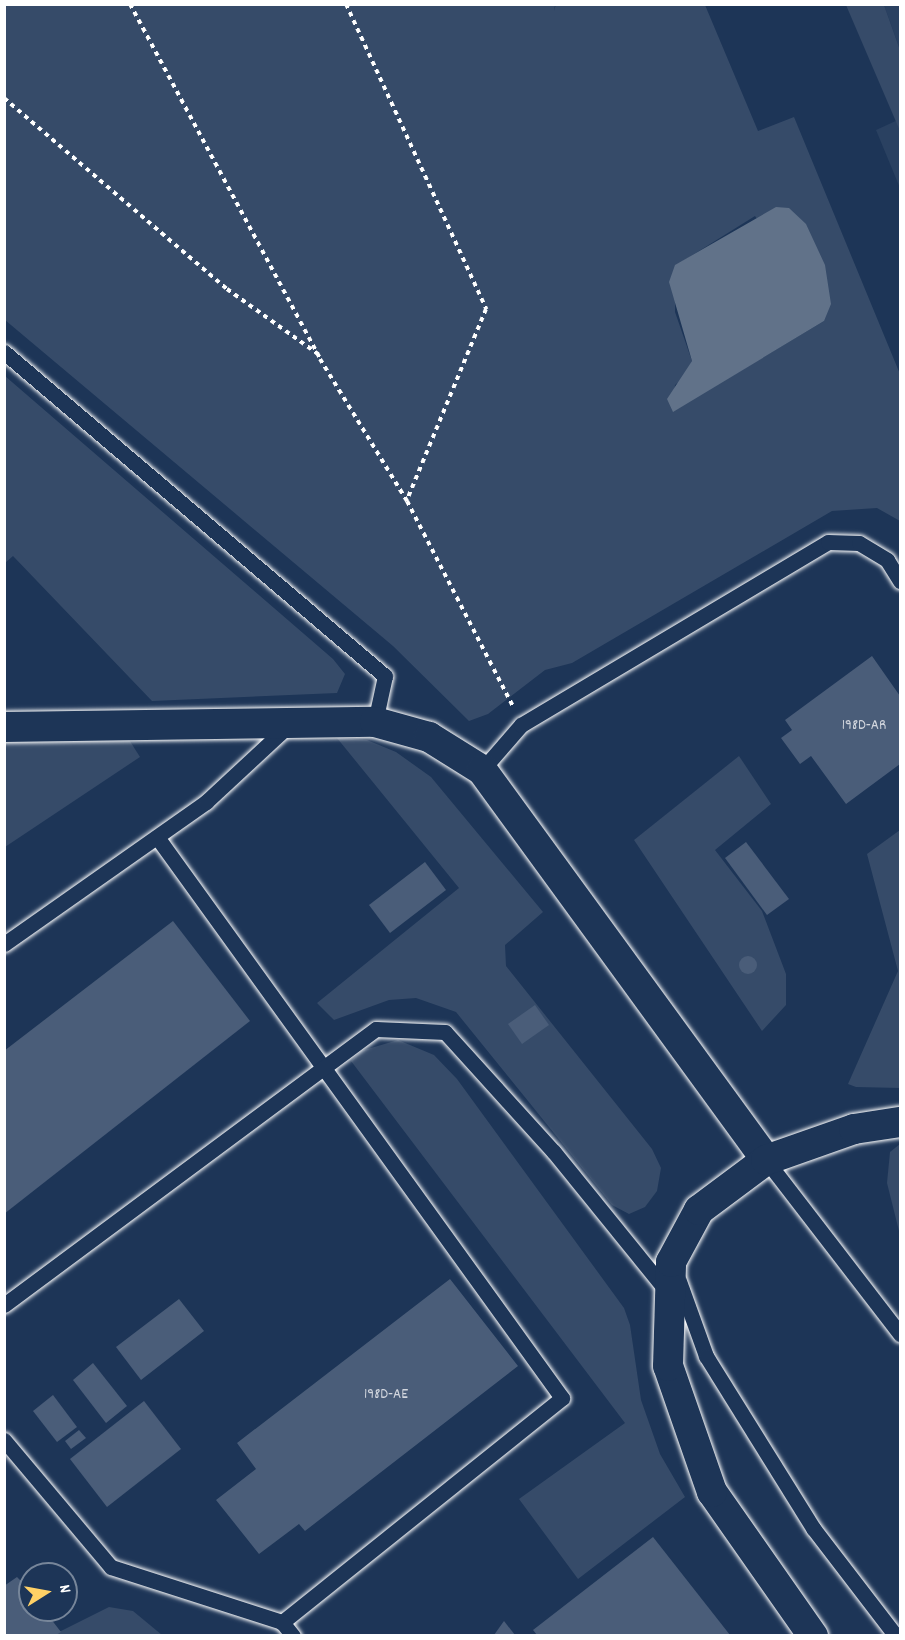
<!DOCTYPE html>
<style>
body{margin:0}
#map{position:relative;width:905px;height:1640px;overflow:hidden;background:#1d3557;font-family:Dekko,sans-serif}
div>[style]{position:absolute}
.built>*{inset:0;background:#2a4161}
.green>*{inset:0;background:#364b69}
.water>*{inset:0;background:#617289}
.building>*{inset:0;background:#4a5d79}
.round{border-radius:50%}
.path>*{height:4px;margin-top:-2px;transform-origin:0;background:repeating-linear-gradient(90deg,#fff 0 4.5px,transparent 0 9px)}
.roads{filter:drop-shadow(0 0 2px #fff) drop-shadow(0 0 2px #fff)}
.service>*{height:15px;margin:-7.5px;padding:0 7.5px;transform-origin:7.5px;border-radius:7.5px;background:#1d3557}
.minor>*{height:30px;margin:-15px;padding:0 15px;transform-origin:15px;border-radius:15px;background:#1d3557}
span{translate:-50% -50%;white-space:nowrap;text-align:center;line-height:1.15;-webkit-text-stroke:4.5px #1d3557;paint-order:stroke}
.number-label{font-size:15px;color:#d2d6de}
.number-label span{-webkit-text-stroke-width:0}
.frame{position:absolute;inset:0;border:6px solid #fff;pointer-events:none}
.north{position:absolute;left:18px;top:1562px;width:60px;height:60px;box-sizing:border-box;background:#1d3557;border:2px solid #77869a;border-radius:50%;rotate:79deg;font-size:16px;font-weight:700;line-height:24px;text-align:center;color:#fff}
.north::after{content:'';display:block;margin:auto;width:21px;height:27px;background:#ffd166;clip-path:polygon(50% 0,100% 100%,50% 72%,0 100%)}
</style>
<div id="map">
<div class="built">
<i style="clip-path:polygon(884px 5px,900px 5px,900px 50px)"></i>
<i style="clip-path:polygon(900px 119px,900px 188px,876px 130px)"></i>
</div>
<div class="green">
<i style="clip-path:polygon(evenodd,556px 4px,705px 5px,758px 131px,794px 117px,900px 374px,900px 521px,877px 508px,832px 511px,572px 663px,545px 670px,488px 714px,469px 721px,393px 646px,5px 320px,5px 5px,555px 5px,554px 11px,556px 4px,755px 216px,824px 321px,673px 411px,675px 385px,687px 375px,692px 361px,675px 312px,675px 266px,755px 216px)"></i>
<i style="clip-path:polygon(846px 5px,884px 5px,900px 50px,900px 131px)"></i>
<i style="clip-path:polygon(5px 376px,333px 659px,345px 674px,337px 693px,152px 701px,13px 556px,5px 563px)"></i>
<i style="clip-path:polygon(128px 738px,140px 757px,5px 847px,5px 741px)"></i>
<i style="clip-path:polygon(337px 738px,367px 740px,396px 752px,431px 777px,543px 912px,505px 945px,506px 966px,652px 1149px,661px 1168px,657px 1191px,645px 1207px,629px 1214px,612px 1205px,456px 1012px,416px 998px,389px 1000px,334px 1020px,317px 1003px,459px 888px)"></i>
<i style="clip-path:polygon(739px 756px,771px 804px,715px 850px,762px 911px,786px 974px,786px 1005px,762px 1031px,634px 840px)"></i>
<i style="clip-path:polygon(900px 830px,900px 1088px,856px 1087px,848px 1084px,898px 971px,867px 854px)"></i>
<i style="clip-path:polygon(398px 1040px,434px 1055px,457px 1079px,624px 1308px,630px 1325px,641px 1400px,660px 1454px,685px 1497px,578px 1579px,519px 1499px,625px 1423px,351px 1061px,361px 1051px)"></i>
<i style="clip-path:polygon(900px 1144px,900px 1235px,887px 1183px,890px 1152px)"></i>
<i style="clip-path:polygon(109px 1607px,133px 1611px,162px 1635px,51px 1636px)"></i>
</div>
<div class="water">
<i style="clip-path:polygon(776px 207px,789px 208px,806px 224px,825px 265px,831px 304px,824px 321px,673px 412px,667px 399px,692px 361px,669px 282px,675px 265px)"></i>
</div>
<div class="building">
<i style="clip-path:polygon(872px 656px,900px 696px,900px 764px,846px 804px,811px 756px,800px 764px,781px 738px,792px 730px,785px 720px)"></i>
<i style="clip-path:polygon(746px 842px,789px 899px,767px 915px,725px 858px)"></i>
<i style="clip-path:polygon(425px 862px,446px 890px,390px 933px,369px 905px)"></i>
<i style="clip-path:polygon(173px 921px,250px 1021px,4px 1214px,4px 1051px)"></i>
<i class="round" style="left:739px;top:956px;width:18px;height:18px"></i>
<i style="clip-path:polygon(535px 1005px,549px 1025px,522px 1044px,508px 1024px)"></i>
<i style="clip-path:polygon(450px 1279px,518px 1366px,305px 1531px,299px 1524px,259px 1554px,216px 1500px,256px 1469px,237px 1443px)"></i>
<i style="clip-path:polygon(179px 1299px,204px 1331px,141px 1380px,116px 1347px)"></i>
<i style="clip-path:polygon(93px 1363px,127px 1406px,106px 1423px,73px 1380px)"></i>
<i style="clip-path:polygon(53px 1395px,77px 1427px,57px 1442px,33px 1411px)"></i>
<i style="clip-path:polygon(144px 1401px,181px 1449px,107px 1507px,70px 1459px)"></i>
<i style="clip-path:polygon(79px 1430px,86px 1438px,71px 1449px,65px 1441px)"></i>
<i style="clip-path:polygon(653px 1537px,730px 1635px,537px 1635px,533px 1630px)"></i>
<i style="clip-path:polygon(17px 1577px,27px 1587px,21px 1592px,30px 1610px,44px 1610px,61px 1632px,56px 1635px,4px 1635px,4px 1586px)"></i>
<i style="clip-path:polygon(504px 1621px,515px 1635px,494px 1635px)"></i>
</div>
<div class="path">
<i style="left:130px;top:4px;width:403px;rotate:61.8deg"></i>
<i style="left:320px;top:359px;width:167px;rotate:58.5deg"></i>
<i style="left:407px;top:501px;width:231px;rotate:62.7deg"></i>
<i style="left:346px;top:4px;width:336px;rotate:65.3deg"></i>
<i style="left:486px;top:309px;width:207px;rotate:112.5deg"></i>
<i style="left:4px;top:98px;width:294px;rotate:40.6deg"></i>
<i style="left:227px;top:289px;width:112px;rotate:35.5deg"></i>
</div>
<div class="roads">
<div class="service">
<i style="left:4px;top:352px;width:500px;rotate:40.38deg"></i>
<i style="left:385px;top:676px;width:47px;rotate:102.3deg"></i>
<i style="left:482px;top:770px;width:60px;rotate:-49.1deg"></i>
<i style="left:521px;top:725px;width:357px;rotate:-30.8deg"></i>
<i style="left:828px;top:542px;width:31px;rotate:2deg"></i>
<i style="left:859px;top:543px;width:33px;rotate:31deg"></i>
<i style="left:887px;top:560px;width:25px;rotate:58deg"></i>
<i style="left:157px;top:837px;width:692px;rotate:54.17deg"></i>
<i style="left:562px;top:1398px;width:359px;rotate:141.3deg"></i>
<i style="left:4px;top:944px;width:247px;rotate:-35.1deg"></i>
<i style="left:206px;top:802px;width:113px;rotate:-42.9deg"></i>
<i style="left:766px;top:1160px;width:220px;rotate:52.4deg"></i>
<i style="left:679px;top:1281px;width:80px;rotate:70.2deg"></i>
<i style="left:706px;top:1356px;width:203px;rotate:58.1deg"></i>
<i style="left:813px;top:1528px;width:136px;rotate:52.5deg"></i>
<i style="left:4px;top:1305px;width:463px;rotate:-36.6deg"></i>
<i style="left:376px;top:1029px;width:69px;rotate:2.5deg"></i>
<i style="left:445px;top:1032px;width:162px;rotate:47.8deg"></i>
<i style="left:554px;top:1152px;width:181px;rotate:51deg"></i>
<i style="left:4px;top:1440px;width:166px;rotate:49.9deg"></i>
<i style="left:111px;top:1567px;width:180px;rotate:17.8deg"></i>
<i style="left:282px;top:1622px;width:18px;rotate:52deg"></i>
</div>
<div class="minor">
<i style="left:4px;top:727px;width:371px;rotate:-0.8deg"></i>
<i style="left:375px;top:722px;width:56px;rotate:15.5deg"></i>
<i style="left:429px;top:737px;width:62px;rotate:31.9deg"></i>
<i style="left:482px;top:770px;width:482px;rotate:53.9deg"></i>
<i style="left:813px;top:1636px;width:176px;rotate:-125deg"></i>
<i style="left:712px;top:1492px;width:133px;rotate:-109.2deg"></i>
<i style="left:668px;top:1366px;width:104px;rotate:-88.3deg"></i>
<i style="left:671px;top:1262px;width:59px;rotate:-61.7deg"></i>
<i style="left:699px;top:1210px;width:84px;rotate:-36.7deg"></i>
<i style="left:766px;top:1160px;width:93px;rotate:-19.4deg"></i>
<i style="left:854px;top:1129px;width:47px;rotate:-8.7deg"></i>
</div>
</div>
<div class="number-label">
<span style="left:864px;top:727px">198D-AR</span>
<span style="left:386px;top:1396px">198D-AE</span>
</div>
<div class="frame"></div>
<div class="north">N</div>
</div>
